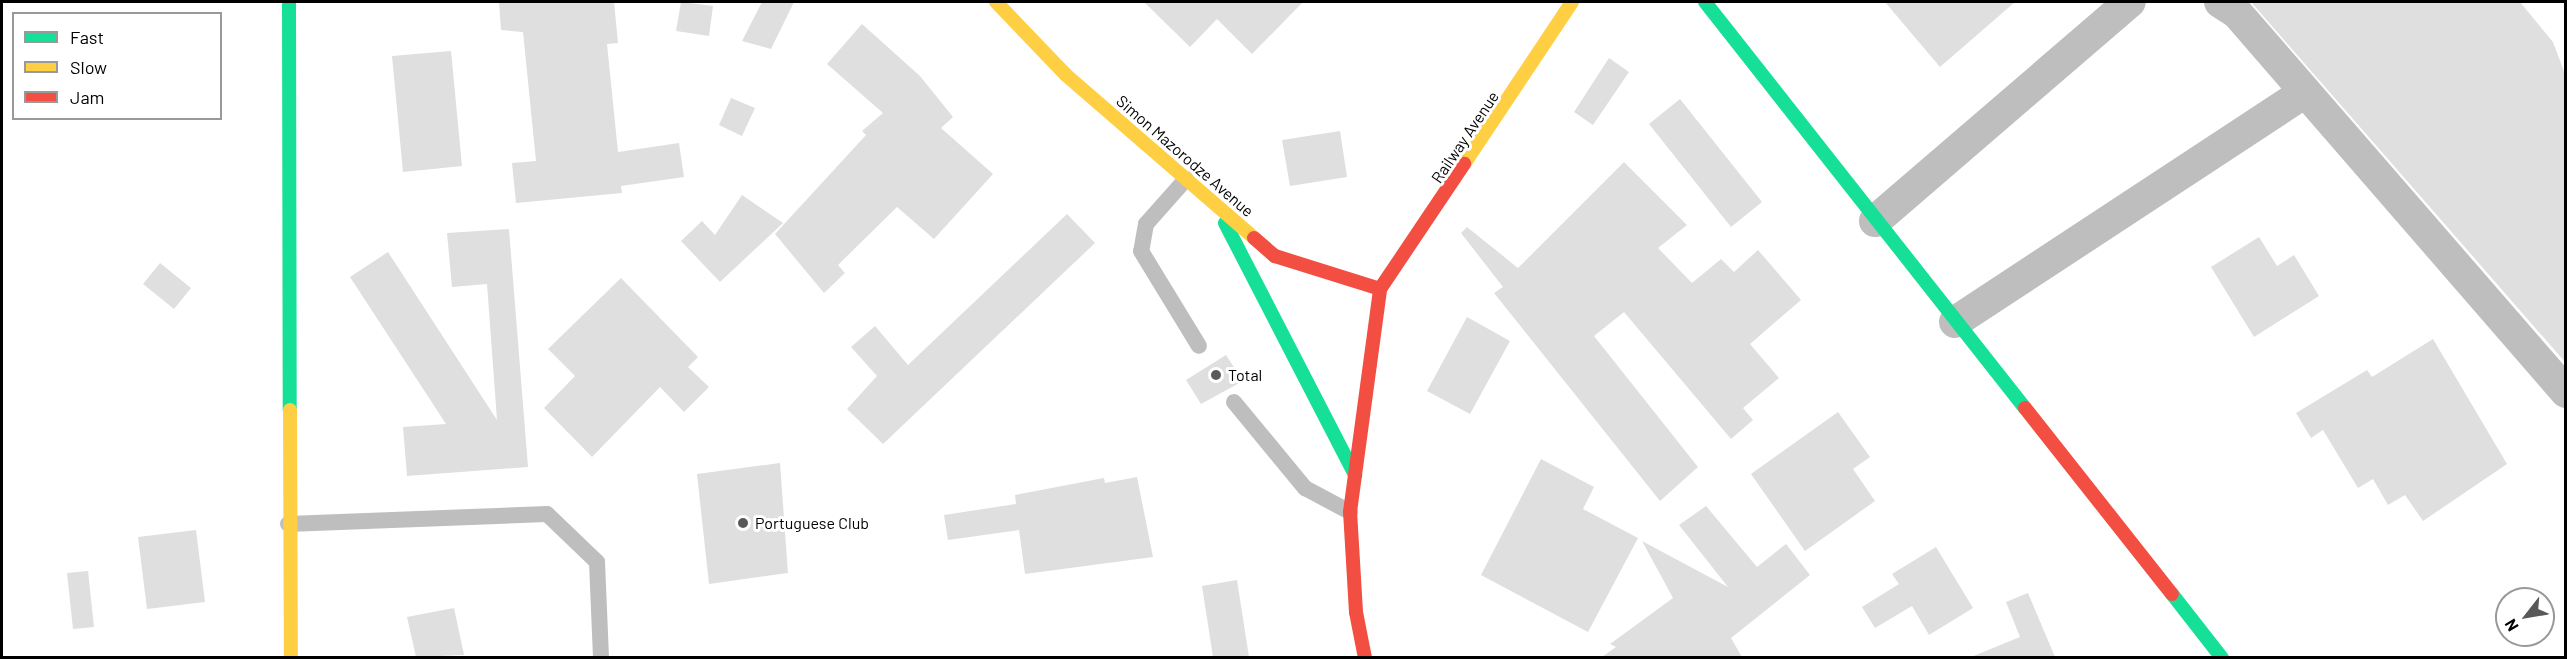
<!DOCTYPE html>
<style>
body{margin:0}
#map{position:relative;width:2567px;height:659px;overflow:hidden;background:#fff;font-family:Barlow,sans-serif}
div>[style]{position:absolute}
.building>*{inset:0;background:#dfdfdf}
.lane>*{height:16px;margin:-8px;padding:0 8px;transform-origin:8px;border-radius:8px;background:#bebebe}
.street>*{height:32px;margin:-16px;padding:0 16px;transform-origin:16px;border-radius:16px;background:#bebebe}
.fast>*{height:14px;margin:-7px;padding:0 7px;transform-origin:7px;border-radius:7px;background:#16e098}
.slow>*{height:14px;margin:-7px;padding:0 7px;transform-origin:7px;border-radius:7px;background:#ffcf43}
.jam>*{height:14px;margin:-7px;padding:0 7px;transform-origin:7px;border-radius:7px;background:#f24e42}
.dots>*{width:16px;height:16px;translate:-50% -50%;box-sizing:border-box;border:3px solid #fff;border-radius:50%}
span{translate:-50% -50%;white-space:nowrap;text-align:center;line-height:1.15;-webkit-text-stroke:6px #fff;paint-order:stroke}
.street-label{font-size:16px;color:#000}
.poi-label{font-size:16px;color:#000}
.left{translate:0 -50%;text-align:left}
.frame{position:absolute;inset:0;border:3px solid #000;pointer-events:none}
.legend{position:absolute;left:12px;top:12px;width:210px;height:108px;box-sizing:border-box;background:#fff;border:2px solid #999;margin:0;padding:8px 10px;list-style:none;font-size:18px;color:#000}
.legend li{display:flex;align-items:center;gap:12px;height:30px}
.legend b{width:30px;border:2px solid #999}
.north{position:absolute;left:2495px;top:587px;width:60px;height:60px;box-sizing:border-box;background:#fff;border:2px solid #999;border-radius:50%;rotate:239deg;font-size:16px;font-weight:700;line-height:24px;text-align:center;color:#000}
.north::after{content:'';display:block;margin:auto;width:21px;height:27px;background:#595959;clip-path:polygon(50% 0,100% 100%,50% 72%,0 100%)}
</style>
<div id="map">
<div class="building">
<i style="clip-path:polygon(499px 2px,614px 2px,618px 43px,607px 44px,618px 152px,679px 143px,684px 177px,621px 186px,622px 193px,516px 203px,512px 163px,536px 161px,523px 32px,501px 30px)"></i>
<i style="clip-path:polygon(681px 2px,713px 6px,709px 36px,676px 31px)"></i>
<i style="clip-path:polygon(762px 2px,794px 2px,771px 49px,742px 41px)"></i>
<i style="clip-path:polygon(1144px 2px,1303px 2px,1252px 54px,1217px 19px,1190px 47px)"></i>
<i style="clip-path:polygon(1885px 2px,2015px 2px,1940px 67px)"></i>
<i style="clip-path:polygon(2251px 2px,2520px 2px,2553px 42px,2565px 74px,2565px 362px)"></i>
<i style="clip-path:polygon(862px 24px,920px 76px,953px 117px,941px 128px,993px 174px,934px 239px,897px 207px,838px 265px,845px 273px,824px 293px,775px 234px,866px 135px,862px 131px,883px 113px,827px 64px)"></i>
<i style="clip-path:polygon(451px 51px,462px 166px,403px 172px,392px 56px)"></i>
<i style="clip-path:polygon(1609px 58px,1629px 72px,1593px 125px,1574px 112px)"></i>
<i style="clip-path:polygon(731px 98px,755px 108px,742px 136px,719px 125px)"></i>
<i style="clip-path:polygon(1680px 99px,1762px 202px,1731px 227px,1649px 124px)"></i>
<i style="clip-path:polygon(1340px 131px,1347px 177px,1290px 186px,1282px 140px)"></i>
<i style="clip-path:polygon(1624px 162px,1687px 225px,1658px 248px,1692px 283px,1721px 259px,1734px 272px,1758px 250px,1801px 300px,1750px 344px,1779px 378px,1743px 408px,1753px 420px,1731px 439px,1624px 312px,1594px 336px,1698px 467px,1660px 501px,1494px 293px,1503px 287px,1461px 233px,1467px 227px,1518px 268px)"></i>
<i style="clip-path:polygon(742px 195px,783px 223px,720px 282px,681px 241px,702px 221px,715px 235px)"></i>
<i style="clip-path:polygon(1067px 214px,1095px 243px,883px 444px,847px 409px,877px 376px,851px 347px,875px 326px,908px 365px)"></i>
<i style="clip-path:polygon(509px 229px,528px 467px,407px 476px,403px 427px,446px 424px,350px 277px,388px 252px,497px 420px,487px 284px,452px 287px,447px 233px)"></i>
<i style="clip-path:polygon(2259px 237px,2277px 266px,2294px 255px,2319px 296px,2254px 337px,2211px 267px)"></i>
<i style="clip-path:polygon(160px 263px,191px 288px,174px 309px,143px 284px)"></i>
<i style="clip-path:polygon(621px 278px,698px 357px,688px 367px,709px 387px,684px 412px,660px 387px,592px 457px,544px 408px,575px 376px,548px 349px)"></i>
<i style="clip-path:polygon(1467px 317px,1510px 341px,1470px 414px,1427px 391px)"></i>
<i style="clip-path:polygon(2433px 339px,2507px 464px,2423px 521px,2405px 495px,2388px 505px,2373px 479px,2358px 488px,2323px 430px,2311px 438px,2296px 413px,2367px 370px,2372px 377px)"></i>
<i style="clip-path:polygon(1226px 355px,1243px 381px,1201px 404px,1186px 380px)"></i>
<i style="clip-path:polygon(1838px 412px,1870px 457px,1853px 469px,1875px 501px,1805px 551px,1751px 474px)"></i>
<i style="clip-path:polygon(1541px 459px,1594px 487px,1583px 509px,1638px 538px,1588px 632px,1481px 575px)"></i>
<i style="clip-path:polygon(780px 463px,788px 573px,709px 584px,697px 474px)"></i>
<i style="clip-path:polygon(1137px 477px,1153px 557px,1025px 574px,1019px 530px,948px 540px,944px 515px,1016px 504px,1015px 495px,1104px 478px,1105px 483px)"></i>
<i style="clip-path:polygon(1706px 506px,1757px 567px,1786px 544px,1810px 575px,1731px 638px,1742px 657px,1602px 657px,1616px 647px,1610px 644px,1673px 598px,1642px 541px,1728px 587px,1679px 525px)"></i>
<i style="clip-path:polygon(196px 530px,205px 602px,147px 609px,138px 537px)"></i>
<i style="clip-path:polygon(1936px 547px,1973px 608px,1929px 635px,1912px 606px,1875px 628px,1862px 607px,1899px 584px,1892px 574px)"></i>
<i style="clip-path:polygon(88px 571px,94px 627px,73px 629px,67px 573px)"></i>
<i style="clip-path:polygon(1237px 580px,1249px 657px,1213px 657px,1202px 586px)"></i>
<i style="clip-path:polygon(2028px 593px,2055px 657px,1971px 657px,2020px 637px,2006px 602px)"></i>
<i style="clip-path:polygon(454px 608px,464px 655px,416px 657px,407px 617px)"></i>
</div>
<div class="lane">
<i style="left:1186px;top:179px;width:60px;rotate:131.6deg"></i>
<i style="left:1146px;top:224px;width:27px;rotate:100deg"></i>
<i style="left:1141px;top:251px;width:111px;rotate:58.6deg"></i>
<i style="left:1234px;top:402px;width:112px;rotate:50.5deg"></i>
<i style="left:1305px;top:488px;width:51px;rotate:28.1deg"></i>
<i style="left:288px;top:524px;width:259px;rotate:-2.2deg"></i>
<i style="left:547px;top:514px;width:69px;rotate:43.8deg"></i>
<i style="left:597px;top:562px;width:96px;rotate:87.6deg"></i>
</div>
<div class="street">
<i style="left:2220px;top:2px;width:20px;rotate:33deg"></i>
<i style="left:2237px;top:13px;width:502px;rotate:49.04deg"></i>
<i style="left:1875px;top:221px;width:336px;rotate:-40.7deg"></i>
<i style="left:1955px;top:322px;width:419px;rotate:-33.3deg"></i>
</div>
<div class="fast">
<i style="left:289px;top:2px;width:408px;rotate:89.9deg"></i>
<i style="left:1705px;top:2px;width:517px;rotate:51.76deg"></i>
<i style="left:1225px;top:223px;width:284px;rotate:62.7deg"></i>
<i style="left:2172px;top:594px;width:81px;rotate:52deg"></i>
</div>
<div class="slow">
<i style="left:996px;top:2px;width:101px;rotate:46.2deg"></i>
<i style="left:1066px;top:75px;width:249px;rotate:40.9deg"></i>
<i style="left:1464px;top:164px;width:195px;rotate:-56.3deg"></i>
<i style="left:290px;top:410px;width:248px;rotate:89.8deg"></i>
</div>
<div class="jam">
<i style="left:1254px;top:238px;width:28px;rotate:41deg"></i>
<i style="left:1275px;top:256px;width:110px;rotate:17.4deg"></i>
<i style="left:2025px;top:408px;width:237px;rotate:51.7deg"></i>
<i style="left:1365px;top:658px;width:47px;rotate:-101.1deg"></i>
<i style="left:1356px;top:612px;width:100px;rotate:-93.4deg"></i>
<i style="left:1350px;top:512px;width:225px;rotate:-82.3deg"></i>
<i style="left:1380px;top:289px;width:151px;rotate:-56.1deg"></i>
</div>
<div class="dots">
<i style="left:1216px;top:375px;background:#595959"></i>
<i style="left:743px;top:523px;background:#595959"></i>
</div>
<div class="street-label">
<span style="left:1465px;top:137px;rotate:-56deg">Railway Avenue</span>
<span style="left:1185px;top:156px;rotate:41deg">Simon Mazorodze Avenue</span>
</div>
<div class="poi-label">
<span class="left" style="left:1228px;top:375px">Total</span>
<span class="left" style="left:755px;top:523px">Portuguese Club</span>
</div>
<div class="frame"></div>
<ul class="legend">
<li><b style="height:8px;background:#16e098"></b>Fast</li>
<li><b style="height:8px;background:#ffcf43"></b>Slow</li>
<li><b style="height:8px;background:#f24e42"></b>Jam</li>
</ul>
<div class="north">N</div>
</div>
